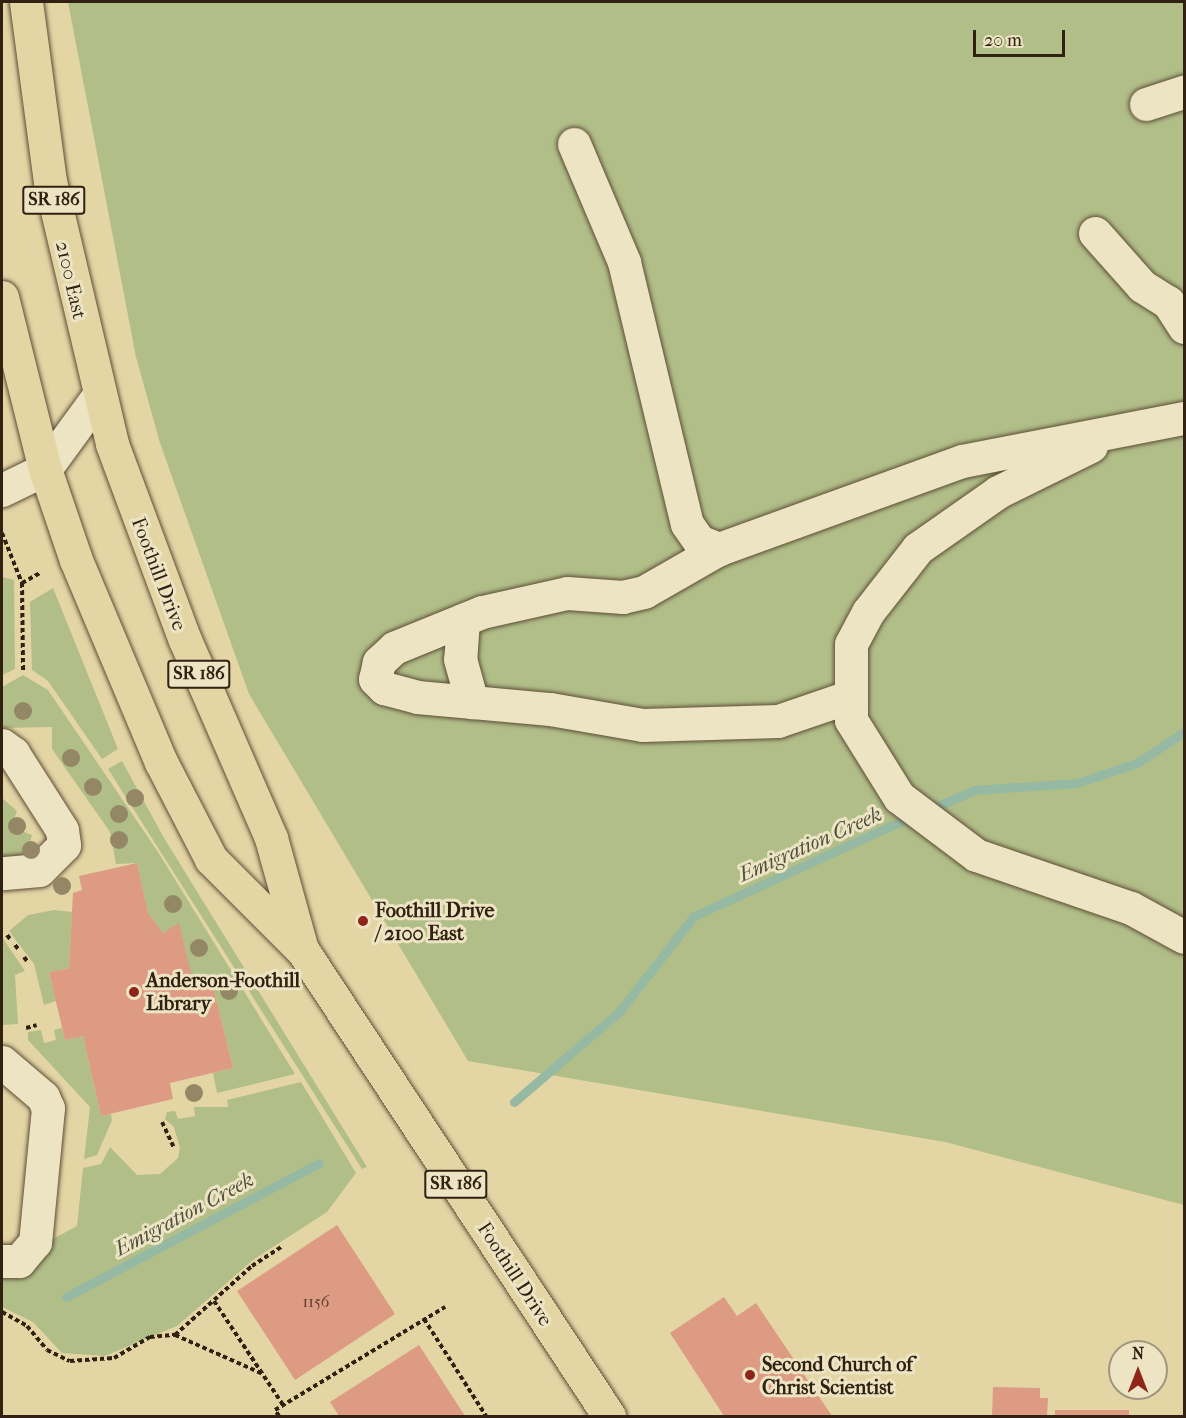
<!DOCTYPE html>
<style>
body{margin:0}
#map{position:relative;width:1186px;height:1418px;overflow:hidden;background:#e4d5a5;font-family:"IM FELL French Canon",serif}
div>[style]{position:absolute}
.green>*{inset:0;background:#b1be88}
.stream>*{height:9px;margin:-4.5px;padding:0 4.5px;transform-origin:4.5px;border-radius:4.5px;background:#96b9a3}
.building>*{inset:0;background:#dc9b82}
.path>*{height:4px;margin-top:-2px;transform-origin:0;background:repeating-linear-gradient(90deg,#312112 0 4.5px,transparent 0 7.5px)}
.roads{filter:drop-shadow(0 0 2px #5e4e37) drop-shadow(0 0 2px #5e4e37)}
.minor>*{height:33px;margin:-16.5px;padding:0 16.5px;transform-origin:16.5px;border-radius:16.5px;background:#ede4c4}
.major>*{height:33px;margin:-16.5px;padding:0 16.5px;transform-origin:16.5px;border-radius:16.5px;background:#e4d5a5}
.trees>*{width:18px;height:18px;margin:-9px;border-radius:50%;background:#938765}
.dots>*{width:16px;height:16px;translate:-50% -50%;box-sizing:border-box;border:3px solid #ede4c4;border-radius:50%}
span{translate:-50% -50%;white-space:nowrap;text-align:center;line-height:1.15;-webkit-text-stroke:6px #ede4c4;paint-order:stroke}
.number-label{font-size:16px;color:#5c402e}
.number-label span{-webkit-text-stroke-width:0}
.shield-label span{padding:2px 4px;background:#ede4c4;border:2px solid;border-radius:4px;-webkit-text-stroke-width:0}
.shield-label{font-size:18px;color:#312112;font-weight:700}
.street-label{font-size:20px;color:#312112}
.poi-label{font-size:20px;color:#312112;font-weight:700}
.left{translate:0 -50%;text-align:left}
.water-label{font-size:21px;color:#4f4f3e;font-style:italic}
.frame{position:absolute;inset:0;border:3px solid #312112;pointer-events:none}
.north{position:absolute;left:1108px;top:1340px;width:60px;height:60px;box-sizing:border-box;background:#ede4c4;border:2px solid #a2967d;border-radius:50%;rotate:0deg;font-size:16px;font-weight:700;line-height:24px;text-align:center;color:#312112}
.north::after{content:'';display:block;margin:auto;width:21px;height:27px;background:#8f2418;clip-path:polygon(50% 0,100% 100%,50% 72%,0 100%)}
.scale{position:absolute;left:973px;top:30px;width:92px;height:27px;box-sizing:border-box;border:3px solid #312112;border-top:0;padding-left:8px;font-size:18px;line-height:21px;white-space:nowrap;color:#312112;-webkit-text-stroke:4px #ede4c4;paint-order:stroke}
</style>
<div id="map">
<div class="green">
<i style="clip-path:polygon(68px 2px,1184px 2px,1184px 1205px,945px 1142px,468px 1061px,249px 694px,160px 443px,136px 357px)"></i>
<i style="clip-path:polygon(2px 577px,14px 580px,15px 669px,2px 675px)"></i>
<i style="clip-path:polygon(53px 588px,118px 749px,102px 759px,48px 681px,32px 670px,30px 602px)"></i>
<i style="clip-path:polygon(23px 675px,48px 690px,158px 852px,295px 1074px,217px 1093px,213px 1073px,233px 1068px,211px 978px,193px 982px,174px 931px,163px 933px,148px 913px,137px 863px,116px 864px,110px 832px,52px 749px,52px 727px,2px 728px,2px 687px)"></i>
<i style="clip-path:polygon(122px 761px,164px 838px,367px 1167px,362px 1169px,108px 769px)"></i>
<i style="clip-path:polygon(2px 798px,17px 811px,14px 819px,25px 824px,22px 831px,32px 835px,30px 842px,41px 847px,36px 855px,2px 860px)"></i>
<i style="clip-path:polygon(54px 910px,72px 912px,69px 968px,49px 972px,56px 1001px,44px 1005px,34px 964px,9px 931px,28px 915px)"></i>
<i style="clip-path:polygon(2px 937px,25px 971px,15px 975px,18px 1024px,2px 1025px)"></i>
<i style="clip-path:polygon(62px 1028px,65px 1040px,83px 1036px,101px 1116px,111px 1114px,112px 1120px,97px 1155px,84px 1159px,90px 1107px,28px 1040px,28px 1032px,41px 1030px,44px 1043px,56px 1040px,54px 1030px)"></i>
<i style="clip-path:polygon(301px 1082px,356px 1173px,327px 1212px,253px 1260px,177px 1326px,105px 1356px,62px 1353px,33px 1322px,2px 1307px,2px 1271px,32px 1269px,49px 1241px,77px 1226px,83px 1168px,101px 1164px,110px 1147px,137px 1175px,160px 1174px,178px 1158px,180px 1148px,174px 1127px,165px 1119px,167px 1112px,175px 1111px,178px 1119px,195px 1116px,194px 1107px,228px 1107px,227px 1100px)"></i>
</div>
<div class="stream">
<i style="left:928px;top:810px;width:51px;rotate:-23.1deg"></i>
<i style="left:975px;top:790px;width:102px;rotate:-3.9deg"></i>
<i style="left:1077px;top:783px;width:63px;rotate:-18.4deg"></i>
<i style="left:1137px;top:763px;width:56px;rotate:-33.4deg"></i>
<i style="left:514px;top:1102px;width:138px;rotate:-40.6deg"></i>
<i style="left:619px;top:1012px;width:122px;rotate:-52deg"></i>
<i style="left:694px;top:916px;width:240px;rotate:-24.6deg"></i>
<i style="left:66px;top:1297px;width:286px;rotate:-27.9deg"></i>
</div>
<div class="building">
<i style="clip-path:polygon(137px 863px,148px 913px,163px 933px,179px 923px,193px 982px,211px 978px,233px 1068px,170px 1083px,173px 1099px,101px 1116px,83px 1036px,65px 1040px,49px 972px,69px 968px,73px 893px,82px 890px,79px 876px)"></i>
<i style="clip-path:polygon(337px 1225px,395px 1314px,295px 1380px,237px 1291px)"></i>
<i style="clip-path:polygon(724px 1297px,737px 1316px,756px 1303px,832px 1416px,724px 1416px,670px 1333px)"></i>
<i style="clip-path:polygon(419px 1345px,465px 1416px,339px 1416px,330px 1402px)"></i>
<i style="clip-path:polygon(993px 1387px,1040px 1388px,1040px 1398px,1048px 1398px,1047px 1416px,992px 1416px)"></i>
<i style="clip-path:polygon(1055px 1410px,1129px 1410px,1129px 1416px,1055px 1416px)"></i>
</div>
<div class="path">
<i style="left:2px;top:533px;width:54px;rotate:68.2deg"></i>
<i style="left:22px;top:583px;width:88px;rotate:89.3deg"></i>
<i style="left:22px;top:583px;width:21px;rotate:-29deg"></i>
<i style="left:7px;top:935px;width:5px;rotate:53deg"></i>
<i style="left:15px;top:945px;width:6px;rotate:51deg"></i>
<i style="left:24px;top:957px;width:5px;rotate:53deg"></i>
<i style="left:26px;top:1028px;width:11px;rotate:-15deg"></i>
<i style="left:162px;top:1122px;width:29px;rotate:65deg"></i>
<i style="left:214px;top:1301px;width:125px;rotate:56.4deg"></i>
<i style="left:2px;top:1312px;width:29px;rotate:29deg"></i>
<i style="left:27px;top:1326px;width:31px;rotate:50deg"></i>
<i style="left:47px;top:1350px;width:25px;rotate:26deg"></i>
<i style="left:70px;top:1361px;width:44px;rotate:-3.9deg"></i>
<i style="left:114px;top:1358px;width:42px;rotate:-30.3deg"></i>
<i style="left:150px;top:1337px;width:25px;rotate:-5deg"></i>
<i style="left:175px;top:1335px;width:96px;rotate:23.9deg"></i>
<i style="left:424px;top:1319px;width:115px;rotate:57.4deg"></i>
<i style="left:175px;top:1335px;width:103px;rotate:-41.9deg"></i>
<i style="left:252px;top:1266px;width:35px;rotate:-33deg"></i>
<i style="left:279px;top:1416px;width:7px;rotate:-124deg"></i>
<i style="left:275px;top:1410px;width:199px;rotate:-31.2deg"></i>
</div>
<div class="roads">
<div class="minor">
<i style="left:1146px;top:104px;width:40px;rotate:-18deg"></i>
<i style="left:574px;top:144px;width:128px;rotate:67deg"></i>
<i style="left:624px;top:262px;width:269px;rotate:76.5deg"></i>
<i style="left:687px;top:524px;width:21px;rotate:55deg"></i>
<i style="left:699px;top:541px;width:22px;rotate:22deg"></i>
<i style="left:719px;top:549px;width:258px;rotate:-19.9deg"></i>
<i style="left:962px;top:461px;width:226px;rotate:-11deg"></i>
<i style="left:1095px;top:233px;width:71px;rotate:48.4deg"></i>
<i style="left:1142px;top:286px;width:31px;rotate:32deg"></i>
<i style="left:1168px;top:302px;width:30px;rotate:57deg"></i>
<i style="left:1091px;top:446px;width:104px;rotate:153.7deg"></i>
<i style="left:998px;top:492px;width:98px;rotate:145deg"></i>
<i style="left:918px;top:548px;width:81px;rotate:128deg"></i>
<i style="left:868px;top:612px;width:36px;rotate:118deg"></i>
<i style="left:851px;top:644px;width:76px;rotate:90deg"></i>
<i style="left:851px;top:720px;width:91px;rotate:58.1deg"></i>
<i style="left:899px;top:797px;width:96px;rotate:37deg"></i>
<i style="left:976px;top:855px;width:164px;rotate:18.9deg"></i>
<i style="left:1131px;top:908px;width:60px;rotate:28.7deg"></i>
<i style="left:2px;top:490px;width:48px;rotate:-26deg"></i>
<i style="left:45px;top:469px;width:92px;rotate:-53.9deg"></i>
<i style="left:719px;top:549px;width:86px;rotate:150.2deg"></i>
<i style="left:644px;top:592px;width:22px;rotate:167deg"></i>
<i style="left:623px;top:597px;width:56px;rotate:-175.9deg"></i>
<i style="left:567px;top:593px;width:87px;rotate:167.4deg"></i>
<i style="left:482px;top:612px;width:95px;rotate:157.8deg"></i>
<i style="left:394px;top:648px;width:21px;rotate:137deg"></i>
<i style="left:379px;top:662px;width:17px;rotate:103deg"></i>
<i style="left:375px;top:679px;width:13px;rotate:45deg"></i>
<i style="left:384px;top:688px;width:34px;rotate:15deg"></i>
<i style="left:417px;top:697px;width:134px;rotate:5.2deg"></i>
<i style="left:550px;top:709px;width:94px;rotate:9.8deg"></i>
<i style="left:643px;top:725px;width:135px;rotate:-1.7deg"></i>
<i style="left:778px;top:721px;width:77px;rotate:-18.9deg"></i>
<i style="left:463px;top:620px;width:39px;rotate:94deg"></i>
<i style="left:460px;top:659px;width:45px;rotate:74.4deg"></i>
<i style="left:2px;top:745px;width:14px;rotate:36deg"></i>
<i style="left:13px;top:753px;width:91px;rotate:57.5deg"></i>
<i style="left:62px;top:830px;width:15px;rotate:82deg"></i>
<i style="left:64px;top:845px;width:35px;rotate:135deg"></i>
<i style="left:39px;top:870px;width:37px;rotate:175deg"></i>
<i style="left:2px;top:1062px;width:54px;rotate:40.5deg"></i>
<i style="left:43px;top:1097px;width:12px;rotate:66deg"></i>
<i style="left:48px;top:1108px;width:135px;rotate:95.5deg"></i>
<i style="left:35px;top:1242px;width:25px;rotate:130deg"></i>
<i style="left:19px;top:1261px;width:17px;rotate:180deg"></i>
</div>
<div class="major">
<i style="left:26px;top:2px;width:181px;rotate:82.4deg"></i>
<i style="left:50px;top:181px;width:270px;rotate:76.7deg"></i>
<i style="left:112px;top:444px;width:209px;rotate:69.6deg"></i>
<i style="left:185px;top:640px;width:216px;rotate:66.5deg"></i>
<i style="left:271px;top:838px;width:116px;rotate:74.5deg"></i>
<i style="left:2px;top:297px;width:177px;rotate:76deg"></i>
<i style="left:45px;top:469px;width:96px;rotate:71.2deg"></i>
<i style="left:76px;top:560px;width:219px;rotate:67.2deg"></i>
<i style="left:161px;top:762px;width:109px;rotate:62.7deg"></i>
<i style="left:211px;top:859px;width:130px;rotate:45deg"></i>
<i style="left:303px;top:951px;width:557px;rotate:56.65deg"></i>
</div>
</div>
<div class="trees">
<i style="left:23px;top:711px"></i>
<i style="left:71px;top:758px"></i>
<i style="left:93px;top:787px"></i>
<i style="left:135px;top:798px"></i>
<i style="left:119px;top:814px"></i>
<i style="left:17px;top:826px"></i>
<i style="left:119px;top:840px"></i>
<i style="left:31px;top:850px"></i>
<i style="left:62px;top:886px"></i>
<i style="left:173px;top:904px"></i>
<i style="left:199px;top:948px"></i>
<i style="left:229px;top:991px"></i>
<i style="left:194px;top:1093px"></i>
</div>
<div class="dots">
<i style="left:363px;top:921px;background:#8f2418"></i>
<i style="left:134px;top:992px;background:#8f2418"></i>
<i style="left:750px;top:1375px;background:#8f2418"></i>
</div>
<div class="number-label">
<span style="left:316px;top:1302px">1156</span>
</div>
<div class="shield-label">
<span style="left:54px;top:200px">SR 186</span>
<span style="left:199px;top:674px">SR 186</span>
<span style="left:456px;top:1184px">SR 186</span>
</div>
<div class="street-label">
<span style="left:71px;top:280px;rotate:77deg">2100 East</span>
<span style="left:159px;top:574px;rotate:69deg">Foothill Drive</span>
<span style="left:515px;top:1274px;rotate:57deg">Foothill Drive</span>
</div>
<div class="poi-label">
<span class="left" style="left:375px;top:922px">Foothill Drive<br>/ 2100 East</span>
<span class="left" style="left:146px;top:992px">Anderson-Foothill<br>Library</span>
<span class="left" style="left:762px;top:1376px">Second Church of<br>Christ Scientist</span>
</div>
<div class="water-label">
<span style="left:810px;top:844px;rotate:-24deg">Emigration Creek</span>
<span style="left:184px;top:1214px;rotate:-28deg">Emigration Creek</span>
</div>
<div class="frame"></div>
<div class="north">N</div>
<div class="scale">20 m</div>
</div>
